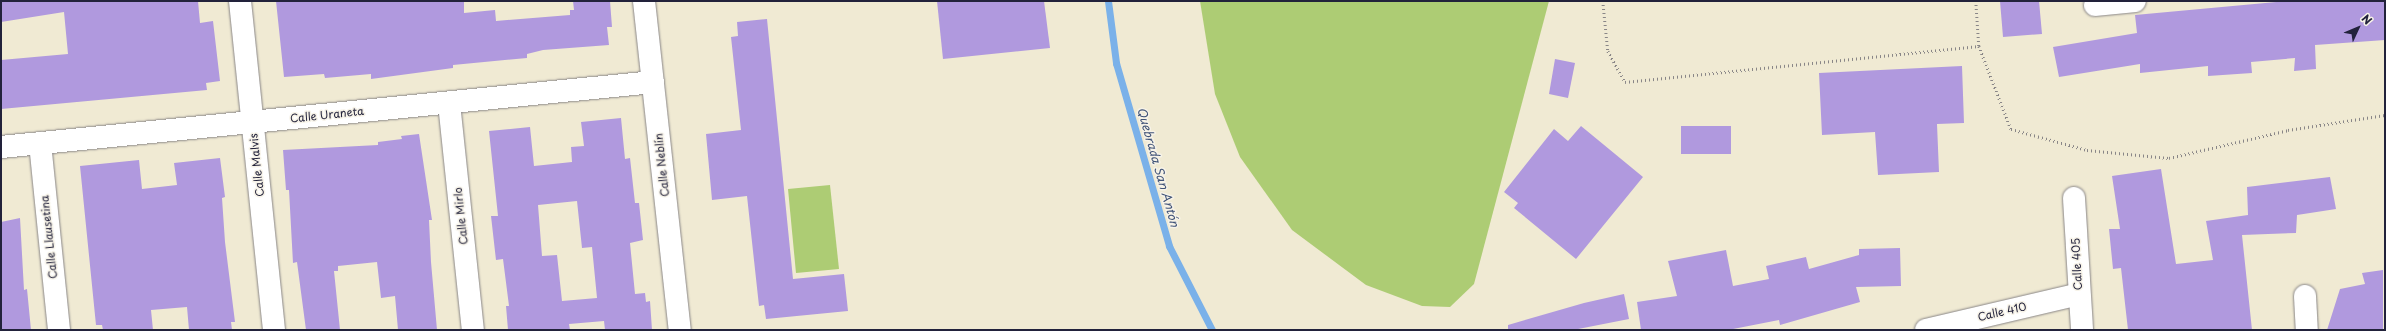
<!DOCTYPE html>
<meta charset="utf-8">
<style>
body{margin:0}
#map{position:relative;width:2386px;height:331px;overflow:hidden;background:#f0ead3;font-family:"Playpen Sans",sans-serif}
div>[style]{position:absolute}
.green>*{inset:0;background:#adcc74}
.stream>*{height:7px;margin:-3.5px;padding:0 3.5px;transform-origin:3.5px;border-radius:3.5px;background:#7ab1e9}
.building>*{inset:0;background:#b099de}
.path>*{height:2.5px;margin-top:-1.25px;transform-origin:0;background:repeating-linear-gradient(90deg,#898687 0 1px,transparent 0 4px)}
.roads{filter:drop-shadow(0 0 1px #898687) drop-shadow(0 0 1px #898687)}
.minor>*{height:22px;margin:-11px;padding:0 11px;transform-origin:11px;border-radius:11px;background:#fff}
span{translate:-50% -50%;white-space:nowrap;text-align:center;line-height:1.15;-webkit-text-stroke:3px #f7f3e8;paint-order:stroke}
.street-label{font-size:11px;color:#22223b}
.water-label{font-size:12px;color:#415478;font-style:italic}
.frame{position:absolute;inset:0;border:2px solid #22223b;pointer-events:none}
.north{position:absolute;left:2338px;top:8px;width:40px;height:40px;-webkit-text-stroke:3px #f7f3e8;paint-order:stroke;rotate:46deg;font-size:11px;font-weight:700;line-height:16px;text-align:center;color:#22223b}
.north::after{content:'';display:block;margin:auto;width:14px;height:18px;background:#22223b;clip-path:polygon(50% 0,100% 100%,50% 72%,0 100%)}
</style>
<div id="map">
<div class="green">
<i style="clip-path:polygon(1200px 1px,1549px 1px,1474px 284px,1450px 307px,1422px 306px,1366px 285px,1292px 230px,1240px 157px,1215px 94px)"></i>
<i style="clip-path:polygon(830px 185px,839px 269px,796px 273px,788px 189px)"></i>
</div>
<div class="stream">
<i style="left:1108px;top:1px;width:63px;rotate:82.6deg"></i>
<i style="left:1116px;top:63px;width:191px;rotate:73.8deg"></i>
<i style="left:1169px;top:246px;width:94px;rotate:62.9deg"></i>
</div>
<div class="building">
<i style="clip-path:polygon(1px 1px,198px 1px,200px 23px,213px 21px,220px 81px,206px 83px,207px 90px,1px 109px,1px 60px,68px 54px,64px 12px,1px 22px)"></i>
<i style="clip-path:polygon(276px 1px,464px 1px,464px 13px,495px 10px,496px 21px,570px 15px,570px 10px,574px 10px,573px 1px,610px 1px,612px 27px,607px 27px,609px 45px,543px 50px,527px 54px,527px 58px,453px 65px,453px 68px,371px 79px,371px 74px,325px 78px,324px 74px,284px 77px)"></i>
<i style="clip-path:polygon(937px 1px,1044px 1px,1050px 48px,943px 59px)"></i>
<i style="clip-path:polygon(2000px 1px,2039px 1px,2042px 34px,2003px 37px)"></i>
<i style="clip-path:polygon(2287px 1px,2385px 1px,2385px 40px,2315px 45px,2316px 69px,2294px 71px,2295px 58px,2251px 62px,2252px 73px,2208px 76px,2208px 66px,2140px 73px,2140px 64px,2059px 77px,2053px 47px,2137px 33px,2135px 15px)"></i>
<i style="clip-path:polygon(767px 19px,793px 279px,844px 274px,848px 311px,766px 319px,764px 305px,759px 306px,747px 196px,712px 200px,706px 134px,741px 130px,731px 37px,738px 36px,737px 22px)"></i>
<i style="clip-path:polygon(1555px 59px,1575px 63px,1568px 98px,1549px 94px)"></i>
<i style="clip-path:polygon(1962px 66px,1964px 123px,1937px 124px,1939px 172px,1878px 175px,1875px 132px,1822px 135px,1819px 73px)"></i>
<i style="clip-path:polygon(evenodd,621px 118px,625px 159px,630px 158px,635px 203px,639px 203px,643px 240px,630px 243px,635px 294px,645px 293px,646px 302px,650px 301px,652px 330px,605px 330px,604px 321px,569px 324px,570px 330px,508px 330px,506px 306px,509px 306px,503px 259px,496px 260px,491px 216px,498px 216px,489px 131px,530px 127px,534px 166px,572px 162px,571px 147px,584px 146px,581px 122px,621px 118px,577px 201px,582px 248px,592px 247px,597px 298px,562px 301px,557px 255px,542px 256px,538px 205px,577px 201px)"></i>
<i style="clip-path:polygon(1581px 126px,1643px 177px,1576px 259px,1514px 208px,1518px 203px,1504px 192px,1554px 129px,1568px 141px)"></i>
<i style="clip-path:polygon(1681px 126px,1731px 126px,1731px 154px,1681px 154px)"></i>
<i style="clip-path:polygon(419px 134px,432px 220px,429px 220px,431px 262px,437px 330px,398px 330px,395px 296px,381px 298px,377px 262px,338px 266px,338px 271px,334px 271px,340px 330px,306px 330px,297px 262px,293px 263px,289px 190px,286px 190px,283px 150px,378px 145px,378px 142px,402px 139px,401px 136px)"></i>
<i style="clip-path:polygon(220px 158px,225px 197px,222px 198px,225px 242px,235px 322px,231px 322px,232px 330px,189px 330px,187px 307px,151px 310px,153px 330px,103px 330px,102px 325px,96px 325px,80px 166px,139px 160px,142px 189px,177px 185px,174px 163px)"></i>
<i style="clip-path:polygon(2161px 169px,2176px 264px,2213px 260px,2206px 221px,2248px 215px,2247px 187px,2330px 177px,2336px 209px,2297px 215px,2296px 233px,2242px 235px,2252px 330px,2128px 330px,2121px 268px,2113px 269px,2109px 229px,2120px 229px,2112px 176px)"></i>
<i style="clip-path:polygon(20px 218px,24px 290px,27px 289px,31px 330px,1px 330px,1px 222px)"></i>
<i style="clip-path:polygon(1900px 248px,1901px 286px,1856px 287px,1860px 302px,1780px 325px,1779px 320px,1728px 330px,1641px 330px,1637px 302px,1677px 296px,1668px 261px,1726px 250px,1733px 286px,1769px 279px,1766px 266px,1806px 257px,1809px 269px,1859px 255px,1859px 249px)"></i>
<i style="clip-path:polygon(2383px 270px,2383px 330px,2327px 330px,2340px 289px,2365px 284px,2362px 273px)"></i>
<i style="clip-path:polygon(1624px 294px,1629px 319px,1573px 330px,1508px 330px,1508px 325px,1584px 303px)"></i>
</div>
<div class="path">
<i style="left:1603px;top:1px;width:50px;rotate:84.3deg"></i>
<i style="left:1608px;top:51px;width:35px;rotate:61deg"></i>
<i style="left:1625px;top:82px;width:356px;rotate:-5.8deg"></i>
<i style="left:1976px;top:1px;width:45px;rotate:86.2deg"></i>
<i style="left:1979px;top:46px;width:89px;rotate:68.9deg"></i>
<i style="left:2011px;top:129px;width:79px;rotate:15.4deg"></i>
<i style="left:2087px;top:150px;width:82px;rotate:5.6deg"></i>
<i style="left:2169px;top:158px;width:122px;rotate:-13.2deg"></i>
<i style="left:2288px;top:130px;width:98px;rotate:-8.8deg"></i>
</div>
<div class="roads">
<div class="minor">
<i style="left:240px;top:1px;width:331px;rotate:84.1deg"></i>
<i style="left:644px;top:1px;width:331px;rotate:83.8deg"></i>
<i style="left:2095px;top:5px;width:40px;rotate:-5.7deg"></i>
<i style="left:449px;top:103px;width:228px;rotate:84deg"></i>
<i style="left:40px;top:143px;width:188px;rotate:84.2deg"></i>
<i style="left:1px;top:147px;width:655px;rotate:-5.69deg"></i>
<i style="left:2074px;top:198px;width:132px;rotate:86.5deg"></i>
<i style="left:2305px;top:296px;width:34px;rotate:87deg"></i>
<i style="left:1926px;top:330px;width:157px;rotate:-13.2deg"></i>
</div>
</div>
<div class="street-label">
<span style="left:327px;top:115px;rotate:-6deg">Calle Uraneta</span>
<span style="left:257px;top:165px;rotate:-96deg">Calle Malvis</span>
<span style="left:662px;top:165px;rotate:-96deg">Calle Neblín</span>
<span style="left:461px;top:216px;rotate:-96deg">Calle Mirlo</span>
<span style="left:49px;top:237px;rotate:-96deg">Calle Llausetina</span>
<span style="left:2077px;top:264px;rotate:-93deg">Calle 405</span>
<span style="left:2002px;top:312px;rotate:-13deg">Calle 410</span>
</div>
<div class="water-label">
<span style="left:1158px;top:167px;rotate:74deg">Quebrada San Antón</span>
</div>
<div class="frame"></div>
<div class="north">N</div>
</div>
